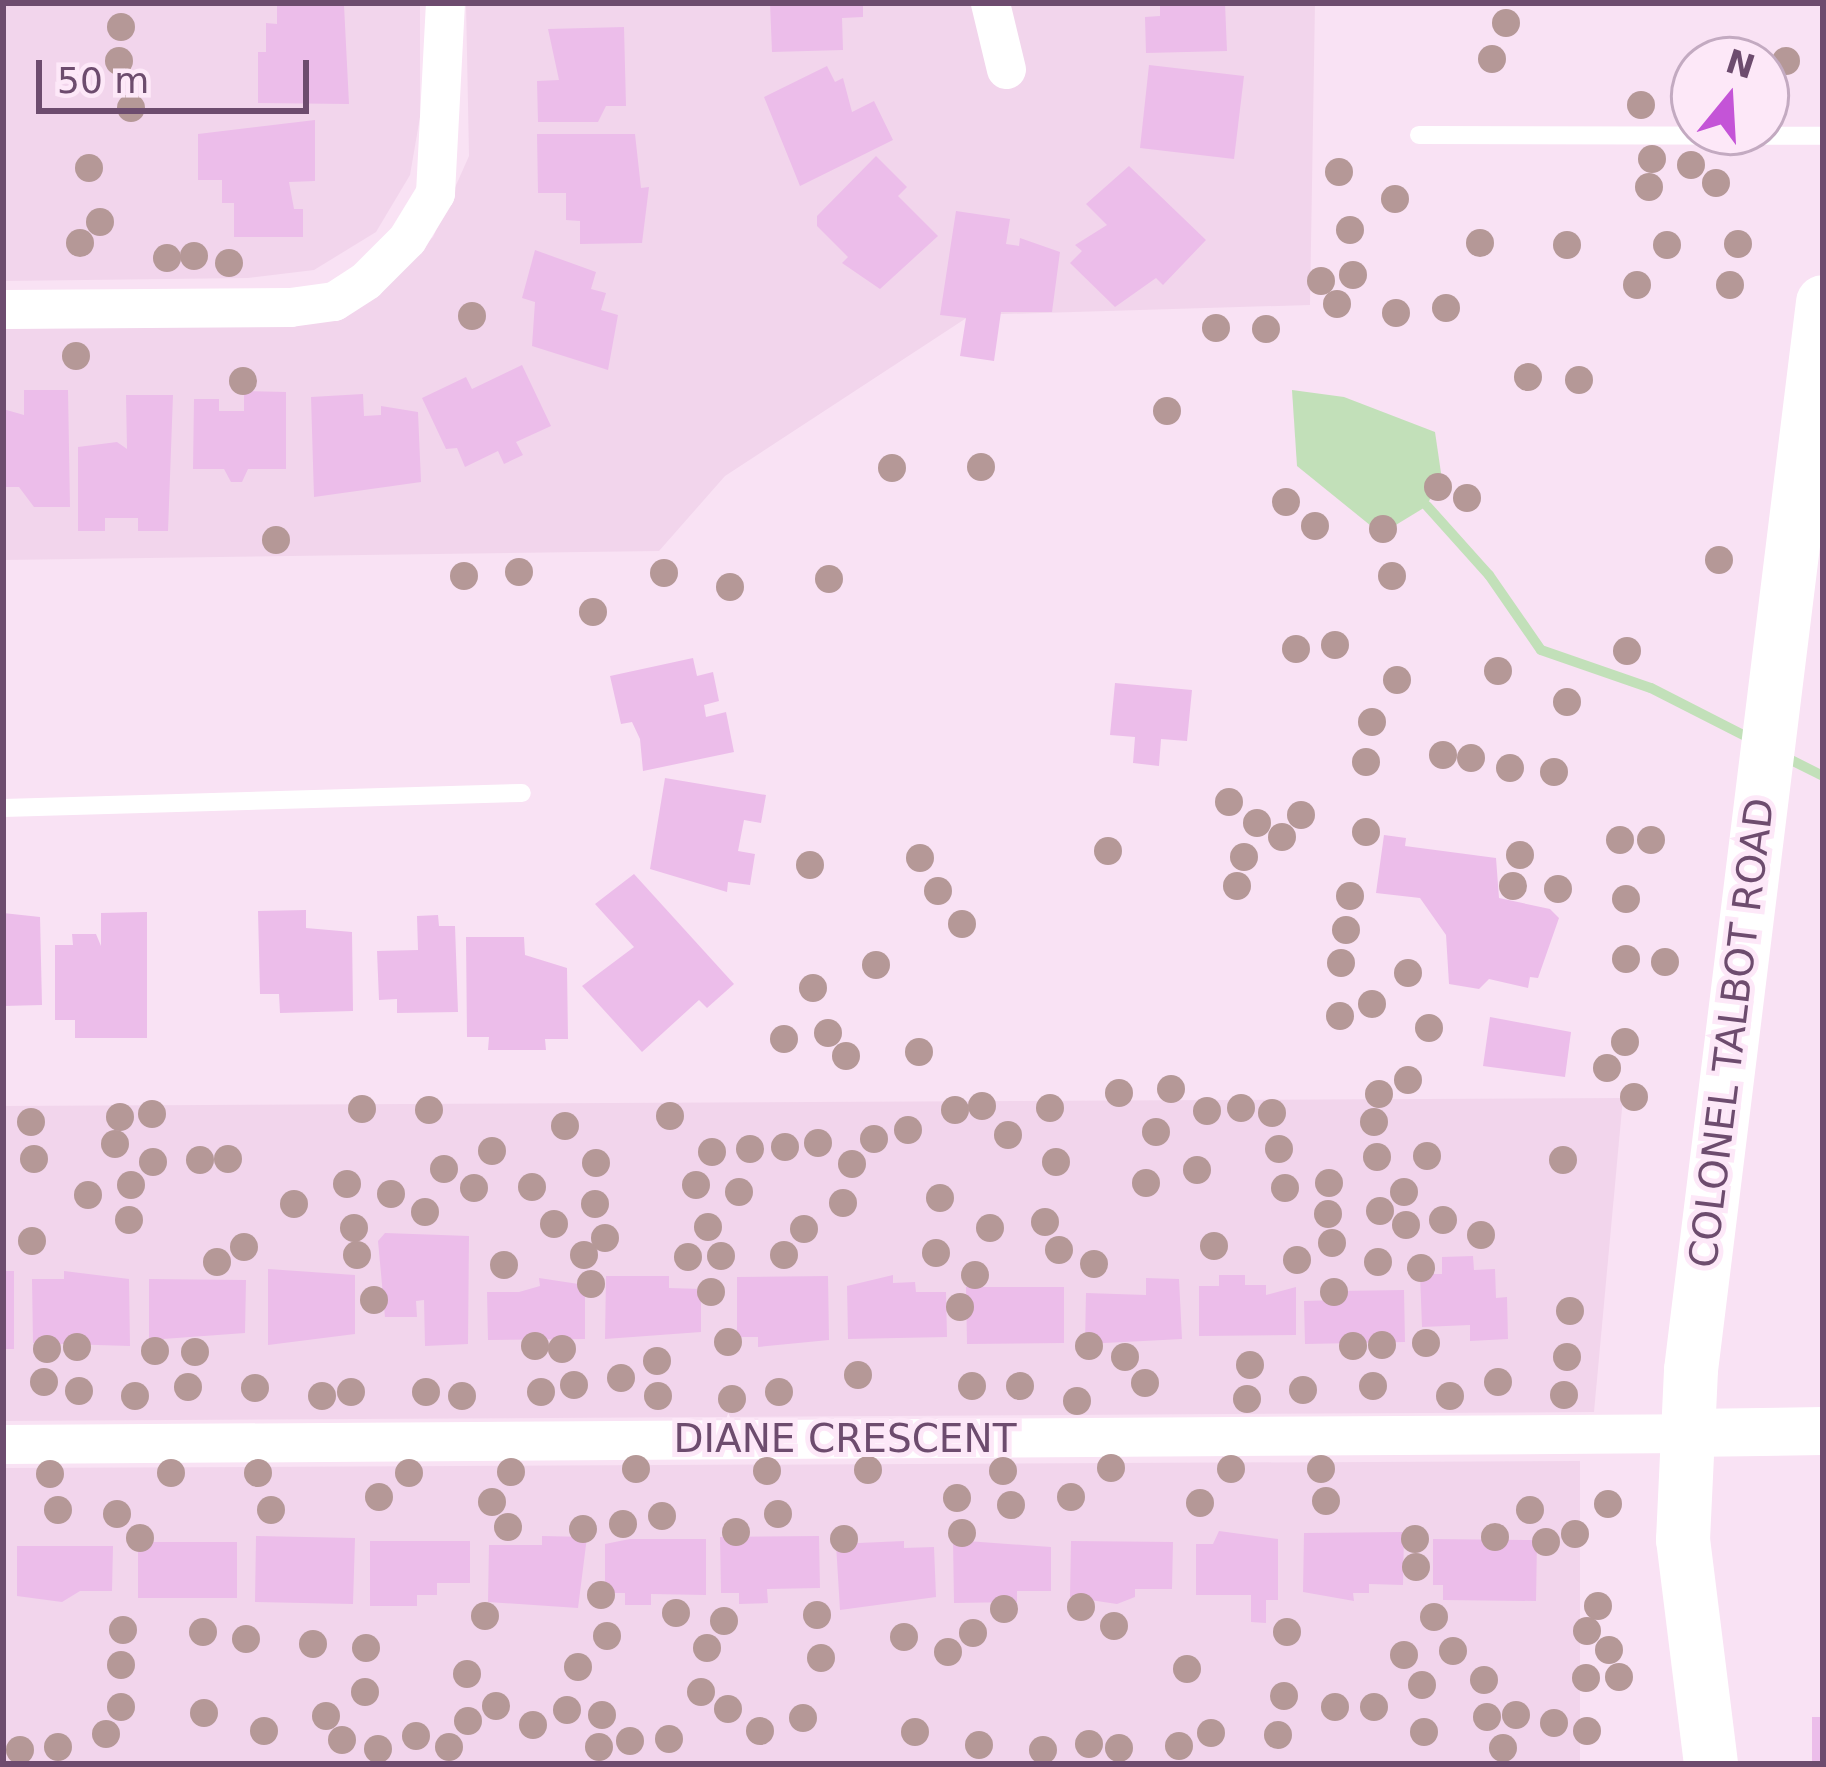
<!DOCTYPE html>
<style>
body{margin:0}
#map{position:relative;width:1826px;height:1767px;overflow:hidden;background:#f9e2f4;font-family:"DejaVu Sans",sans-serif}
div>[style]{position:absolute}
.residential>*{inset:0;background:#f2d5ec}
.water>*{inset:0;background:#c2e0b9}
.stream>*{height:10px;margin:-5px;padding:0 5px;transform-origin:5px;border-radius:5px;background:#c2e0b9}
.building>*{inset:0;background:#ecbdea}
.service>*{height:18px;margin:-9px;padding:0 9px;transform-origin:9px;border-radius:9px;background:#fff}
.minor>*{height:39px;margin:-19.5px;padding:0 19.5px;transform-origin:19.5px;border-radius:19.5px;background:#fff}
.tertiary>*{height:48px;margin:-24px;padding:0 24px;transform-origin:24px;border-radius:24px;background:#fff}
.secondary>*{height:54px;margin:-27px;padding:0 27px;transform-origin:27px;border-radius:27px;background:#fff}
.trees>*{width:28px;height:28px;margin:-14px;border-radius:50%;background:#b59897}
span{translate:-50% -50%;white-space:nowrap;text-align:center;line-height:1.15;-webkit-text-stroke:10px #fde8f8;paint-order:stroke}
.street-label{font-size:39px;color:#6d4c6e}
.frame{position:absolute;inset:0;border:6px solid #6d4c6e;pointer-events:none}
.north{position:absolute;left:1670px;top:36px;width:120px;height:120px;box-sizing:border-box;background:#fde8f8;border:3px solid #c3aac1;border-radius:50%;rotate:18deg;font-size:33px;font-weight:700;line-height:48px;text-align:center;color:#6d4c6e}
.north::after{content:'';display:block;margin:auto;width:42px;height:54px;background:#c454d7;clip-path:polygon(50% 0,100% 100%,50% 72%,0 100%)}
.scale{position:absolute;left:36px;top:60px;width:273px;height:54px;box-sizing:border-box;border:6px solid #6d4c6e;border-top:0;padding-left:15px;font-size:36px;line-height:42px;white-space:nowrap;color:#6d4c6e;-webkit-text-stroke:9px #fde8f8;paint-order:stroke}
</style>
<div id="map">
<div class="residential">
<i style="clip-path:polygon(3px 3px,420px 3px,420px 117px,410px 175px,376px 232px,314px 270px,248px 278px,3px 281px)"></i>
<i style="clip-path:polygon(466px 3px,1315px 3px,1310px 305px,971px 315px,725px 476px,659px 551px,3px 560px,3px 329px,301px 323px,369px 297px,433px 237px,469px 156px)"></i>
<i style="clip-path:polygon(1623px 1098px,1594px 1412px,3px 1421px,3px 1106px)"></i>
<i style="clip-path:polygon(1580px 1461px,1580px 1764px,3px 1764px,3px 1468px)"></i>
</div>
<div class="water">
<i style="clip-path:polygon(1292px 390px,1344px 397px,1435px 432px,1441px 473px,1427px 506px,1381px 534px,1297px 466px)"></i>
</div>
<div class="stream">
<i style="left:1427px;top:506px;width:93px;rotate:48.1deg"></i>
<i style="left:1489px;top:575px;width:91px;rotate:55.3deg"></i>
<i style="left:1541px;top:650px;width:116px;rotate:19.1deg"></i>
<i style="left:1651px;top:688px;width:112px;rotate:27deg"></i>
<i style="left:1783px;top:756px;width:45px;rotate:26.6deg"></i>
</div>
<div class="building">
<i style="clip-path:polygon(770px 3px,863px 3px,863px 17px,842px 18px,843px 50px,772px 52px)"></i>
<i style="clip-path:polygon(1160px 3px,1225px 3px,1227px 51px,1146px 53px,1145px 17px,1160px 16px)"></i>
<i style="clip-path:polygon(277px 4px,344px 5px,349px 104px,258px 103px,258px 52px,266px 52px,266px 23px,277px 24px)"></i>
<i style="clip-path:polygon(624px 27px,626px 106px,606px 106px,598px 122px,538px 122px,537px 81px,559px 80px,548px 29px)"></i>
<i style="clip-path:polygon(1149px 65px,1244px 76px,1234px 159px,1140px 148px)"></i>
<i style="clip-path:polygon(827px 66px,835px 82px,843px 78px,852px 112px,874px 101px,893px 140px,800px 186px,764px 97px)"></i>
<i style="clip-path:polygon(315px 120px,315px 181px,289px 182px,294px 209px,303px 209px,303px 237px,234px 237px,234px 203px,222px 203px,222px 180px,198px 180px,198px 134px)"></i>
<i style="clip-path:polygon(537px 134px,635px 134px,641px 188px,649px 187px,642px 243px,580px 244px,580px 221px,566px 220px,566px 193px,538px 193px)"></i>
<i style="clip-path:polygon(876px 156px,907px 187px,898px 196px,938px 236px,880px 289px,842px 263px,848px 257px,817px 226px,817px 216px)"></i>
<i style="clip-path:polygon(1129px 166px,1206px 240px,1163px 285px,1156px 278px,1115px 307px,1070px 263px,1082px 251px,1075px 245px,1107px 225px,1086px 204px)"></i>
<i style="clip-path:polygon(956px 211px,1010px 219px,1006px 244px,1019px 246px,1020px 238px,1060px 252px,1052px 312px,1001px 312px,994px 361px,960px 356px,966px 318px,940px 315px)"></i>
<i style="clip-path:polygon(535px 250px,596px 272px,591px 289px,606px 293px,601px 310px,618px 315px,608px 370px,532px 346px,535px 302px,522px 298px)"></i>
<i style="clip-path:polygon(522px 365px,551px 426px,516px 442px,523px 455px,504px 464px,498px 451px,465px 467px,457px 448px,446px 449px,422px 398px,466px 377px,472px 389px)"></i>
<i style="clip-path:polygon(24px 390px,68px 390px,70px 507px,34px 507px,19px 487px,3px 487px,3px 409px,24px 415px)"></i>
<i style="clip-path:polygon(244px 391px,286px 392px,286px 469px,248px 469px,242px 482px,231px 482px,224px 469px,193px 469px,194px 399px,219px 399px,219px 411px,244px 411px)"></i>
<i style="clip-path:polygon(363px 394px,364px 416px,381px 415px,381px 406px,418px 412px,421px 482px,314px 497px,311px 397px)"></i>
<i style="clip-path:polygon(126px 395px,173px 395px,168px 531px,138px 531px,138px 518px,105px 518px,105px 531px,78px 531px,78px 447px,117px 442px,127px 449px)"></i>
<i style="clip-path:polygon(693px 658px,697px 676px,713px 672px,719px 701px,704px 705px,706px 717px,726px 712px,734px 752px,643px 771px,640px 739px,632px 722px,621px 724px,610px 676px)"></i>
<i style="clip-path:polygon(1115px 683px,1192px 690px,1187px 741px,1161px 739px,1159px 766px,1133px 763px,1135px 737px,1110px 735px)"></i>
<i style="clip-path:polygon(665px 778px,766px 795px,761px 823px,744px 820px,738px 851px,755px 854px,750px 885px,728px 882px,727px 892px,650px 869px)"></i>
<i style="clip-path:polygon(1384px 835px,1406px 838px,1405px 846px,1496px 858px,1499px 898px,1550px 909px,1559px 918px,1538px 978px,1530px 977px,1528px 988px,1489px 979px,1479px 989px,1449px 984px,1446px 935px,1420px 898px,1376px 893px)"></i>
<i style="clip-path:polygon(634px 874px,734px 984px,707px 1008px,699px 1000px,642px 1052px,582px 986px,634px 947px,595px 904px)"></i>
<i style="clip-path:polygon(306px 910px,306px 928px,352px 932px,353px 1011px,280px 1013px,279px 994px,260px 994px,258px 911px)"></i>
<i style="clip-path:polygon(147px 912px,147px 1038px,75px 1038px,75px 1020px,55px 1020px,55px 945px,73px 945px,72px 934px,96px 934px,101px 946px,101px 913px)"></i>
<i style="clip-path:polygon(3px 913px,40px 917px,42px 1005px,3px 1006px)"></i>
<i style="clip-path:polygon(438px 915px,439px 926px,455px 926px,458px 1012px,397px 1013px,397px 999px,379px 1000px,377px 951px,418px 950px,417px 916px)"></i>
<i style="clip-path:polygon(466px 937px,524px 937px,525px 955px,567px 968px,568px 1039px,545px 1039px,546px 1050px,488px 1050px,489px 1037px,467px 1037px)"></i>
<i style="clip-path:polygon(1490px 1017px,1571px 1032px,1565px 1077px,1483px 1066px)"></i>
<i style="clip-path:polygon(385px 1233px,469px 1236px,468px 1344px,425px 1346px,424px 1300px,416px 1301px,417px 1317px,385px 1317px,378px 1241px)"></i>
<i style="clip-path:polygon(1473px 1256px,1474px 1270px,1495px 1269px,1496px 1298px,1507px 1297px,1508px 1339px,1470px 1341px,1470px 1325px,1422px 1327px,1420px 1274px,1442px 1274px,1442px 1257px)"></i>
<i style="clip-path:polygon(268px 1269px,355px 1275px,355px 1334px,268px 1345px)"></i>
<i style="clip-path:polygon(3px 1271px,14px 1271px,14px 1349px,3px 1349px)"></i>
<i style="clip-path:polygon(64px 1271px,129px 1279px,130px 1346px,33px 1343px,32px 1279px,64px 1279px)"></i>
<i style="clip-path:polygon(893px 1275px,893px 1283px,915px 1282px,916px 1292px,946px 1292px,947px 1337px,848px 1339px,847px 1286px)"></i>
<i style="clip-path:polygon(1219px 1275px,1245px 1275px,1245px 1285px,1266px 1285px,1266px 1295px,1296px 1287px,1296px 1335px,1199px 1336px,1199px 1286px,1219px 1286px)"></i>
<i style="clip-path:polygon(606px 1276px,669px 1276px,669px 1288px,701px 1289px,701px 1332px,605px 1339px)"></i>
<i style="clip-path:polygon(828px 1276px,829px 1340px,758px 1347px,758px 1337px,737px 1337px,737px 1277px)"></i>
<i style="clip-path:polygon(539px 1278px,585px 1285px,585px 1339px,488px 1340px,487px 1292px,519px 1292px,540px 1286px)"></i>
<i style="clip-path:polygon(1146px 1278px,1179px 1279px,1182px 1339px,1085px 1344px,1086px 1293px,1146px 1295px)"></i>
<i style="clip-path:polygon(149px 1279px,246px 1280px,245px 1333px,149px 1340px)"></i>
<i style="clip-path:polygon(966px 1287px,1064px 1287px,1064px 1343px,967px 1344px)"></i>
<i style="clip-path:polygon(1404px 1290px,1405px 1342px,1305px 1344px,1304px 1301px,1337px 1300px,1337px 1291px)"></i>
<i style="clip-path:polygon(1219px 1531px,1278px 1539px,1278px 1600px,1266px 1600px,1266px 1623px,1251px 1622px,1251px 1595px,1196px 1595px,1196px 1544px,1213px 1544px)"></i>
<i style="clip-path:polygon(1404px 1532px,1403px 1585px,1369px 1584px,1369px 1593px,1353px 1593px,1354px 1601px,1303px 1592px,1304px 1533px)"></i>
<i style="clip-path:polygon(256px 1536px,355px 1538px,353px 1604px,255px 1602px)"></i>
<i style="clip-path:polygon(542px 1536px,587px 1537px,578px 1608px,488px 1602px,489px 1545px,542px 1545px)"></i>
<i style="clip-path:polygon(819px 1536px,820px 1588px,767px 1589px,768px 1603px,739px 1604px,739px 1593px,721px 1593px,720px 1537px)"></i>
<i style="clip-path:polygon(630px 1539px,706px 1539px,706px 1595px,651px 1594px,651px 1605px,625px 1605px,625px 1593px,605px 1593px,605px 1544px)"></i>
<i style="clip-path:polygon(1433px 1539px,1537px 1540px,1536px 1601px,1443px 1600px,1443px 1585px,1433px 1585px)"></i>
<i style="clip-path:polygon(953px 1540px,1051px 1547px,1051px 1591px,1017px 1591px,1017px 1602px,954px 1603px)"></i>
<i style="clip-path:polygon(370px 1541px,470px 1541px,470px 1583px,437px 1583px,437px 1595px,417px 1595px,417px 1606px,370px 1606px)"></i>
<i style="clip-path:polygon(904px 1541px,904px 1548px,934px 1547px,936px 1597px,840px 1610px,836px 1544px)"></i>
<i style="clip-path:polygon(1071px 1541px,1173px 1542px,1172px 1589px,1135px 1589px,1135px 1597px,1117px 1604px,1070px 1597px)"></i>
<i style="clip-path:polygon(138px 1542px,237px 1542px,237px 1598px,138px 1598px)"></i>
<i style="clip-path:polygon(17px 1546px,113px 1546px,112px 1591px,80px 1591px,62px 1602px,17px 1596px)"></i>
<i style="clip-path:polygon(1812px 1717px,1823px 1717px,1823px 1764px,1812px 1764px)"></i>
</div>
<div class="service">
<i style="left:1419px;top:135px;width:404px;rotate:0.1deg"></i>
<i style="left:3px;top:808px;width:519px;rotate:-1.66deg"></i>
</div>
<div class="minor">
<i style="left:990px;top:3px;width:68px;rotate:76.4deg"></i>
<i style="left:3px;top:309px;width:287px;rotate:-0.4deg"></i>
<i style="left:290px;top:307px;width:44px;rotate:-7.8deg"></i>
<i style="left:334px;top:301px;width:38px;rotate:-33deg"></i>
<i style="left:366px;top:280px;width:58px;rotate:-45deg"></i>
<i style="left:407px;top:239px;width:54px;rotate:-58.7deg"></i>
<i style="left:435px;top:193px;width:190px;rotate:-87deg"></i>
<i style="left:3px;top:1444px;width:1684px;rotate:-0.37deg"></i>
</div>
<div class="tertiary">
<i style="left:1687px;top:1433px;width:136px;rotate:-0.8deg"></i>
</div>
<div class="secondary">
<i style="left:1711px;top:1764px;width:226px;rotate:-97.1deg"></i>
<i style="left:1683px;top:1540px;width:170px;rotate:-87.3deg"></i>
<i style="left:1691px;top:1370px;width:1076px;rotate:-82.95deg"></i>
</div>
<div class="trees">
<i style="left:1506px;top:23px"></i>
<i style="left:121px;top:27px"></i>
<i style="left:1492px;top:59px"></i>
<i style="left:119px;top:61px"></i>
<i style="left:1786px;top:61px"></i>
<i style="left:1641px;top:105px"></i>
<i style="left:131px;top:108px"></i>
<i style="left:1652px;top:159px"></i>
<i style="left:1691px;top:165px"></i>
<i style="left:89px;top:168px"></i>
<i style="left:1339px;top:172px"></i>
<i style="left:1716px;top:183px"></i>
<i style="left:1649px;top:187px"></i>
<i style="left:1395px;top:199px"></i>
<i style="left:100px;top:222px"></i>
<i style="left:1350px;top:230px"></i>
<i style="left:80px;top:243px"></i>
<i style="left:1480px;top:243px"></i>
<i style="left:1738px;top:244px"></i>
<i style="left:1567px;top:245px"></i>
<i style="left:1667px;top:245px"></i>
<i style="left:194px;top:256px"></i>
<i style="left:167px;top:258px"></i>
<i style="left:229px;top:263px"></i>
<i style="left:1353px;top:275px"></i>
<i style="left:1321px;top:281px"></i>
<i style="left:1637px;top:285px"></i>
<i style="left:1730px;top:285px"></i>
<i style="left:1337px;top:304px"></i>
<i style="left:1446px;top:308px"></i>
<i style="left:1396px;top:313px"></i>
<i style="left:472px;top:316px"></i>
<i style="left:1216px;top:328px"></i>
<i style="left:1266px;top:329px"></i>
<i style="left:76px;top:356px"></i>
<i style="left:1528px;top:377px"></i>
<i style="left:1579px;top:380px"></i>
<i style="left:243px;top:381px"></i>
<i style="left:1167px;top:411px"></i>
<i style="left:981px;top:467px"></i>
<i style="left:892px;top:468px"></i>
<i style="left:1438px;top:487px"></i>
<i style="left:1467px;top:498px"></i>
<i style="left:1286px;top:502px"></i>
<i style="left:1315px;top:526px"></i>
<i style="left:1383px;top:529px"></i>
<i style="left:276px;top:540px"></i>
<i style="left:1719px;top:560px"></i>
<i style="left:519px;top:572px"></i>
<i style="left:664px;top:573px"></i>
<i style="left:464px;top:576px"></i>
<i style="left:1392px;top:576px"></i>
<i style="left:829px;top:579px"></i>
<i style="left:730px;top:587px"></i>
<i style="left:593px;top:612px"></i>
<i style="left:1335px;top:645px"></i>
<i style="left:1296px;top:649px"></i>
<i style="left:1627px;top:651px"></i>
<i style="left:1498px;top:671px"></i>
<i style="left:1397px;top:680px"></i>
<i style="left:1567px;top:702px"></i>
<i style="left:1372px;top:722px"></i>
<i style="left:1443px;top:755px"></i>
<i style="left:1471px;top:758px"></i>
<i style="left:1366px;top:762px"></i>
<i style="left:1510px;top:768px"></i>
<i style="left:1554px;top:772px"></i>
<i style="left:1229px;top:802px"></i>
<i style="left:1301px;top:815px"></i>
<i style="left:1257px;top:823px"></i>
<i style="left:1366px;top:832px"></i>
<i style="left:1282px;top:837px"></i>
<i style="left:1620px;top:840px"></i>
<i style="left:1651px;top:840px"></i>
<i style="left:1108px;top:851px"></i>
<i style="left:1520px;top:855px"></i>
<i style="left:1244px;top:857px"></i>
<i style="left:920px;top:858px"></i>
<i style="left:810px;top:865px"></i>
<i style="left:1237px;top:886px"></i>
<i style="left:1513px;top:886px"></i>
<i style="left:1558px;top:889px"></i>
<i style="left:938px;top:891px"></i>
<i style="left:1350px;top:896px"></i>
<i style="left:1626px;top:899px"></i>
<i style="left:962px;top:924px"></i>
<i style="left:1346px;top:930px"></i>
<i style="left:1626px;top:959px"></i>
<i style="left:1665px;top:962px"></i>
<i style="left:1341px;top:963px"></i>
<i style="left:876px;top:965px"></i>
<i style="left:1408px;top:973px"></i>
<i style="left:813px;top:988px"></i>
<i style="left:1372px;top:1004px"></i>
<i style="left:1340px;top:1016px"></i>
<i style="left:1429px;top:1028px"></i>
<i style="left:828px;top:1033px"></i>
<i style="left:784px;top:1039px"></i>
<i style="left:1625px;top:1042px"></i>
<i style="left:919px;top:1052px"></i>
<i style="left:846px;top:1056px"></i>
<i style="left:1607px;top:1068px"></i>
<i style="left:1408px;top:1080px"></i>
<i style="left:1171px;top:1089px"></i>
<i style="left:1119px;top:1093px"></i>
<i style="left:1379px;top:1094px"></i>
<i style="left:1634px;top:1097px"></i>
<i style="left:982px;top:1106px"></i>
<i style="left:1050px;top:1108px"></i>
<i style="left:1241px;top:1108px"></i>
<i style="left:362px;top:1109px"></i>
<i style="left:429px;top:1110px"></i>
<i style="left:955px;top:1110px"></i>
<i style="left:1207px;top:1111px"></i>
<i style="left:1272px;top:1113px"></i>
<i style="left:152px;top:1114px"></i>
<i style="left:670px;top:1116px"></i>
<i style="left:120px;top:1117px"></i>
<i style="left:31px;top:1122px"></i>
<i style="left:1374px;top:1122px"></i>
<i style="left:565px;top:1126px"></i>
<i style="left:908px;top:1130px"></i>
<i style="left:1156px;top:1132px"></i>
<i style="left:1008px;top:1135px"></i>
<i style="left:874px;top:1139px"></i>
<i style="left:818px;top:1143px"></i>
<i style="left:115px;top:1144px"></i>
<i style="left:785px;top:1147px"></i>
<i style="left:750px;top:1149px"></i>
<i style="left:1279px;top:1149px"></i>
<i style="left:492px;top:1151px"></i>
<i style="left:712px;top:1152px"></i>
<i style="left:1427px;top:1156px"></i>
<i style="left:1377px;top:1157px"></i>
<i style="left:34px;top:1159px"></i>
<i style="left:228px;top:1159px"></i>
<i style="left:200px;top:1160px"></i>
<i style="left:1563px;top:1160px"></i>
<i style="left:153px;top:1162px"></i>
<i style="left:1056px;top:1162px"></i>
<i style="left:596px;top:1163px"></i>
<i style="left:852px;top:1164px"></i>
<i style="left:444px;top:1169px"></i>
<i style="left:1197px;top:1170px"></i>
<i style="left:1146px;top:1183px"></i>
<i style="left:1329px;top:1183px"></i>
<i style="left:347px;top:1184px"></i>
<i style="left:131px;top:1185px"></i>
<i style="left:696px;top:1185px"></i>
<i style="left:532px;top:1187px"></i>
<i style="left:474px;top:1188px"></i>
<i style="left:1285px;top:1188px"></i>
<i style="left:739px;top:1192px"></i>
<i style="left:1404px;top:1192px"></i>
<i style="left:391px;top:1194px"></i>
<i style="left:88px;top:1195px"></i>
<i style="left:940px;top:1198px"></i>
<i style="left:843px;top:1203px"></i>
<i style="left:294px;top:1204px"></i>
<i style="left:595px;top:1204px"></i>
<i style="left:1380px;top:1211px"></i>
<i style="left:425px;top:1212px"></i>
<i style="left:1328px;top:1214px"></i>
<i style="left:129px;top:1220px"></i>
<i style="left:1443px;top:1220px"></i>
<i style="left:1045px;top:1222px"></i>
<i style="left:554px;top:1224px"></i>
<i style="left:1406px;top:1225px"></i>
<i style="left:708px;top:1227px"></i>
<i style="left:354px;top:1228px"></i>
<i style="left:990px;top:1228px"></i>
<i style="left:804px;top:1229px"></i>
<i style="left:1481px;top:1235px"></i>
<i style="left:605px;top:1238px"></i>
<i style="left:32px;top:1241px"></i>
<i style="left:1332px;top:1243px"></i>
<i style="left:1214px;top:1246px"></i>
<i style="left:244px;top:1247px"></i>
<i style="left:1059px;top:1250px"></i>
<i style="left:936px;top:1253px"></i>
<i style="left:357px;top:1255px"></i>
<i style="left:584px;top:1255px"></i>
<i style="left:784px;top:1255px"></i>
<i style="left:721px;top:1256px"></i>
<i style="left:688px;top:1257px"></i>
<i style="left:1297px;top:1260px"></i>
<i style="left:217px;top:1262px"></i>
<i style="left:1378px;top:1262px"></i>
<i style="left:1094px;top:1264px"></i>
<i style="left:504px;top:1265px"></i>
<i style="left:1421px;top:1268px"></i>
<i style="left:975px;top:1275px"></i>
<i style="left:591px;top:1284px"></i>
<i style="left:711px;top:1292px"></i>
<i style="left:1334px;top:1292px"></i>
<i style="left:374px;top:1300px"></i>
<i style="left:960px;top:1307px"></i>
<i style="left:1570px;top:1311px"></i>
<i style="left:728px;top:1342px"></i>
<i style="left:1426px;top:1343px"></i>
<i style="left:1382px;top:1345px"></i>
<i style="left:535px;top:1346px"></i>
<i style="left:1089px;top:1346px"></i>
<i style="left:1353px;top:1346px"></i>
<i style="left:77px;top:1347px"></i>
<i style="left:47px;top:1349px"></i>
<i style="left:562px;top:1349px"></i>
<i style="left:155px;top:1351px"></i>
<i style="left:195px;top:1352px"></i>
<i style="left:1125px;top:1357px"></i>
<i style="left:1567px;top:1357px"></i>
<i style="left:657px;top:1361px"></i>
<i style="left:1250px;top:1365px"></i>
<i style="left:858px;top:1375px"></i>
<i style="left:621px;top:1378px"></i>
<i style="left:44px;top:1382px"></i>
<i style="left:1498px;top:1382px"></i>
<i style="left:1145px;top:1383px"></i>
<i style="left:574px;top:1385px"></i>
<i style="left:972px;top:1386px"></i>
<i style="left:1020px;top:1386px"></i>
<i style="left:1373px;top:1386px"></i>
<i style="left:188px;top:1387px"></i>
<i style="left:255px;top:1388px"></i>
<i style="left:1303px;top:1390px"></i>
<i style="left:79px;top:1391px"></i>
<i style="left:351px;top:1392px"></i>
<i style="left:426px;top:1392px"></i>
<i style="left:541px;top:1392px"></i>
<i style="left:779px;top:1392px"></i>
<i style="left:1564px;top:1395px"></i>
<i style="left:135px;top:1396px"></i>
<i style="left:322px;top:1396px"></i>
<i style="left:462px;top:1396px"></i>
<i style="left:658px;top:1396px"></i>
<i style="left:1450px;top:1396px"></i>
<i style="left:732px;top:1399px"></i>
<i style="left:1247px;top:1399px"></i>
<i style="left:1077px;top:1401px"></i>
<i style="left:1111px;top:1468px"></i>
<i style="left:636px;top:1469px"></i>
<i style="left:1231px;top:1469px"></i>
<i style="left:1321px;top:1469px"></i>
<i style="left:868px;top:1470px"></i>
<i style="left:767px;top:1471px"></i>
<i style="left:1003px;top:1471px"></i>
<i style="left:511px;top:1472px"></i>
<i style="left:171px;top:1473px"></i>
<i style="left:258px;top:1473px"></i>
<i style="left:409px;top:1473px"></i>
<i style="left:50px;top:1474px"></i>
<i style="left:379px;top:1497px"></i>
<i style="left:1071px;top:1497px"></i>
<i style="left:957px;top:1498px"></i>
<i style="left:1326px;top:1501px"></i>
<i style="left:492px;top:1502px"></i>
<i style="left:1200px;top:1503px"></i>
<i style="left:1608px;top:1504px"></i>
<i style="left:1011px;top:1505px"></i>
<i style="left:58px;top:1510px"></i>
<i style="left:271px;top:1510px"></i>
<i style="left:1530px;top:1510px"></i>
<i style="left:117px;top:1514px"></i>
<i style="left:778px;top:1514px"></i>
<i style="left:662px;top:1516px"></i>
<i style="left:623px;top:1524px"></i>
<i style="left:508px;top:1527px"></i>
<i style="left:583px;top:1529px"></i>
<i style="left:736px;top:1532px"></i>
<i style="left:962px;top:1533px"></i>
<i style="left:1575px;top:1534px"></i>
<i style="left:1495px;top:1537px"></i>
<i style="left:140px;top:1538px"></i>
<i style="left:844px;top:1539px"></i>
<i style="left:1415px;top:1539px"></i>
<i style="left:1546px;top:1542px"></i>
<i style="left:1416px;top:1567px"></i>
<i style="left:601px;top:1595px"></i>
<i style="left:1598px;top:1606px"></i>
<i style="left:1081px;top:1607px"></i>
<i style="left:1004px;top:1609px"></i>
<i style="left:676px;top:1613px"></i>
<i style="left:817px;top:1615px"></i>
<i style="left:485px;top:1616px"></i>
<i style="left:1434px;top:1617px"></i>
<i style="left:724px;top:1621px"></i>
<i style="left:1114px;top:1626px"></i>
<i style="left:123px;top:1630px"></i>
<i style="left:1587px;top:1631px"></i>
<i style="left:203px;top:1632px"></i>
<i style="left:1287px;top:1632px"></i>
<i style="left:973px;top:1633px"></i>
<i style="left:607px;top:1636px"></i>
<i style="left:904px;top:1637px"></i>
<i style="left:246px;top:1639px"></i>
<i style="left:313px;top:1644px"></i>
<i style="left:366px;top:1648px"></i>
<i style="left:707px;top:1648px"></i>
<i style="left:1609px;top:1650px"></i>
<i style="left:1453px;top:1651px"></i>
<i style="left:948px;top:1652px"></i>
<i style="left:1404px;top:1655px"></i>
<i style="left:821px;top:1658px"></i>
<i style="left:121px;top:1665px"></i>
<i style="left:578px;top:1667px"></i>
<i style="left:1187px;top:1669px"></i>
<i style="left:467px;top:1674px"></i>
<i style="left:1619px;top:1677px"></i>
<i style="left:1586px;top:1678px"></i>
<i style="left:1484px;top:1680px"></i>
<i style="left:1422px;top:1685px"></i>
<i style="left:365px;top:1692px"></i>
<i style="left:701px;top:1692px"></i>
<i style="left:1284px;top:1696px"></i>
<i style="left:496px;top:1706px"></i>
<i style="left:121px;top:1707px"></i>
<i style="left:1335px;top:1707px"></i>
<i style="left:1374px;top:1707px"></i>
<i style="left:728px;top:1709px"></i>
<i style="left:567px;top:1710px"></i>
<i style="left:204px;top:1713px"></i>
<i style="left:602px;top:1715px"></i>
<i style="left:1516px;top:1715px"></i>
<i style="left:326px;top:1716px"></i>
<i style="left:1487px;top:1717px"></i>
<i style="left:803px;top:1718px"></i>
<i style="left:468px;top:1721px"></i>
<i style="left:1554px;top:1723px"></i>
<i style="left:533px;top:1725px"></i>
<i style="left:264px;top:1731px"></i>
<i style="left:760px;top:1731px"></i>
<i style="left:1587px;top:1731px"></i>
<i style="left:915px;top:1732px"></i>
<i style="left:1424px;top:1732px"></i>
<i style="left:1211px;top:1733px"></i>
<i style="left:106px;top:1734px"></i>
<i style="left:1278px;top:1735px"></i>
<i style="left:416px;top:1736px"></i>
<i style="left:669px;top:1739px"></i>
<i style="left:342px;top:1740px"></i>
<i style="left:630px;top:1741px"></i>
<i style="left:1089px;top:1744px"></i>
<i style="left:979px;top:1745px"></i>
<i style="left:1179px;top:1746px"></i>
<i style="left:58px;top:1747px"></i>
<i style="left:449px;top:1747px"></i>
<i style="left:599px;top:1747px"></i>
<i style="left:1119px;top:1748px"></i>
<i style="left:1503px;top:1748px"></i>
<i style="left:378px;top:1749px"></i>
<i style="left:20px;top:1750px"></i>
<i style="left:1043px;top:1750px"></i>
</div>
<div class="street-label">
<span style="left:1732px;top:1033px;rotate:-83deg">COLONEL TALBOT ROAD</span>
<span style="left:845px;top:1439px">DIANE CRESCENT</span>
</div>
<div class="frame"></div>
<div class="north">N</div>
<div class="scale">50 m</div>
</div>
